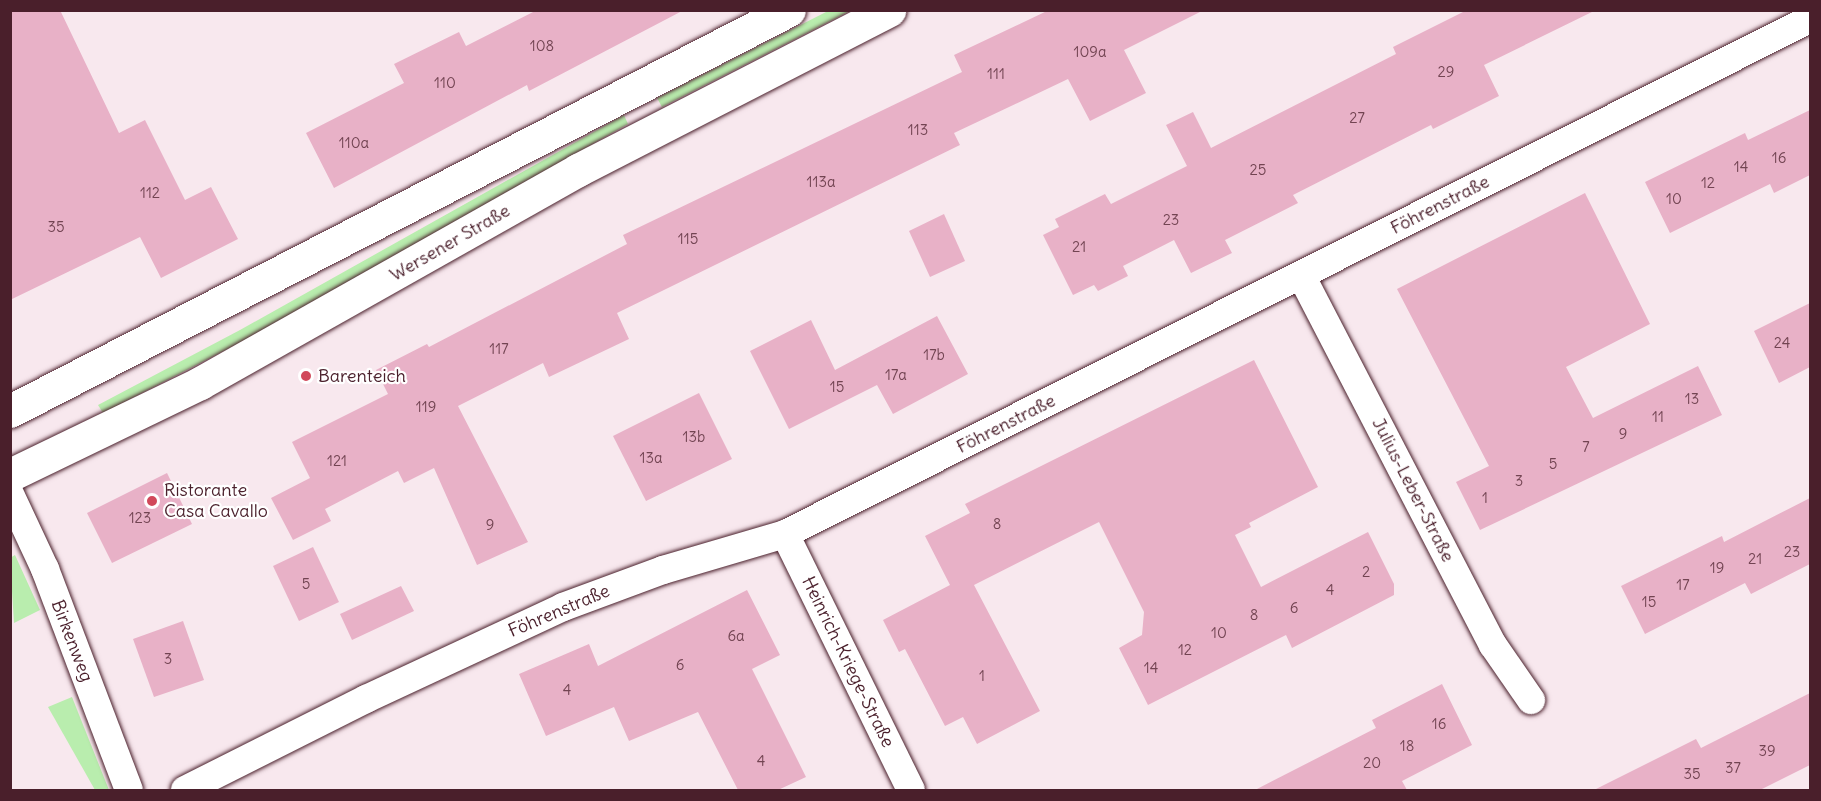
<!DOCTYPE html>
<meta charset="utf-8">
<style>
body{margin:0}
#map{position:relative;width:1821px;height:801px;overflow:hidden;background:#f8e8ee;font-family:Delius,sans-serif}
div>[style]{position:absolute}
.green>*{inset:0;background:#b9edae}
.building>*{inset:0;background:#e8b1c7}
.roads{filter:drop-shadow(0 0 2px #4a1f2b) drop-shadow(0 0 2px #4a1f2b)}
.street>*{height:28px;margin:-14px;padding:0 14px;transform-origin:14px;border-radius:14px;background:#fff}
.secondary>*{height:33px;margin:-16.5px;padding:0 16.5px;transform-origin:16.5px;border-radius:16.5px;background:#fff}
.dots>*{width:16px;height:16px;translate:-50% -50%;box-sizing:border-box;border:3px solid #fff;border-radius:50%}
span{translate:-50% -50%;white-space:nowrap;text-align:center;line-height:1.15;-webkit-text-stroke:4.5px #fff;paint-order:stroke}
.number-label{font-size:15px;color:#724452}
.number-label span{-webkit-text-stroke-width:0}
.street-label{font-size:18px;color:#4a1f2b}
.poi-label{font-size:18px;color:#4a1f2b}
.left{translate:0 -50%;text-align:left}
.frame{position:absolute;inset:0;border:12px solid #4a1f2b;pointer-events:none}
</style>
<div id="map">
<div class="green">
<i style="clip-path:polygon(828px 11px,850px 11px,662px 107px,657px 98px)"></i>
<i style="clip-path:polygon(624px 115px,628px 124px,245px 340px,103px 413px,98px 405px,240px 330px)"></i>
<i style="clip-path:polygon(15px 555px,40px 610px,14px 623px,10px 558px)"></i>
<i style="clip-path:polygon(72px 697px,109px 790px,95px 790px,48px 707px)"></i>
</div>
<div class="building">
<i style="clip-path:polygon(10px 10px,60px 10px,119px 133px,145px 120px,185px 200px,211px 187px,238px 239px,161px 278px,140px 237px,10px 300px)"></i>
<i style="clip-path:polygon(537px 10px,684px 10px,529px 91px,527px 85px,334px 188px,306px 133px,404px 83px,394px 64px,459px 32px,466px 46px)"></i>
<i style="clip-path:polygon(1049px 10px,1204px 10px,1124px 50px,1146px 93px,1090px 121px,1068px 79px,954px 133px,960px 145px,617px 313px,629px 339px,549px 377px,543px 363px,458px 406px,528px 542px,477px 565px,434px 468px,404px 483px,398px 471px,325px 509px,331px 521px,293px 540px,271px 498px,310px 478px,292px 442px,388px 394px,376px 370px,427px 344px,429px 347px,627px 244px,623px 235px,962px 72px,954px 55px)"></i>
<i style="clip-path:polygon(1467px 10px,1596px 10px,1484px 65px,1499px 96px,1433px 129px,1431px 125px,1293px 195px,1298px 203px,1225px 240px,1232px 253px,1191px 273px,1174px 240px,1123px 266px,1128px 276px,1098px 291px,1094px 285px,1073px 295px,1043px 235px,1059px 227px,1055px 219px,1105px 194px,1111px 204px,1187px 166px,1166px 125px,1193px 112px,1211px 148px,1396px 54px,1393px 47px)"></i>
<i style="clip-path:polygon(1810px 110px,1810px 175px,1774px 193px,1770px 184px,1670px 233px,1645px 182px,1745px 133px,1748px 140px)"></i>
<i style="clip-path:polygon(1585px 193px,1650px 324px,1566px 367px,1593px 418px,1698px 366px,1722px 415px,1480px 530px,1456px 482px,1489px 466px,1397px 289px)"></i>
<i style="clip-path:polygon(944px 214px,965px 261px,930px 277px,909px 231px)"></i>
<i style="clip-path:polygon(1810px 303px,1810px 367px,1779px 383px,1754px 331px)"></i>
<i style="clip-path:polygon(937px 316px,968px 374px,893px 414px,877px 385px,789px 429px,750px 351px,811px 320px,835px 370px)"></i>
<i style="clip-path:polygon(1254px 360px,1318px 487px,1249px 523px,1251px 527px,1235px 535px,1261px 587px,1368px 532px,1394px 584px,1394px 595px,1292px 648px,1286px 635px,1148px 705px,1119px 648px,1142px 635px,1144px 612px,1099px 522px,974px 585px,1040px 711px,977px 744px,963px 717px,945px 726px,905px 649px,899px 652px,883px 620px,950px 585px,925px 536px,970px 513px,965px 504px)"></i>
<i style="clip-path:polygon(699px 393px,732px 459px,646px 501px,613px 436px)"></i>
<i style="clip-path:polygon(167px 473px,192px 524px,112px 563px,87px 513px)"></i>
<i style="clip-path:polygon(1810px 498px,1810px 564px,1751px 594px,1745px 583px,1645px 634px,1621px 586px,1722px 536px,1724px 542px)"></i>
<i style="clip-path:polygon(313px 547px,339px 602px,299px 621px,273px 566px)"></i>
<i style="clip-path:polygon(401px 586px,414px 611px,352px 640px,340px 614px)"></i>
<i style="clip-path:polygon(747px 590px,780px 655px,752px 669px,806px 777px,778px 790px,738px 790px,698px 712px,629px 741px,614px 707px,546px 736px,519px 674px,589px 644px,598px 666px)"></i>
<i style="clip-path:polygon(183px 621px,204px 680px,154px 697px,133px 639px)"></i>
<i style="clip-path:polygon(1442px 684px,1472px 745px,1402px 781px,1407px 790px,1255px 790px,1376px 728px,1372px 720px)"></i>
<i style="clip-path:polygon(1810px 693px,1810px 765px,1760px 790px,1594px 790px,1696px 739px,1701px 748px)"></i>
</div>
<div class="roads">
<div class="street">
<i style="left:1301px;top:275px;width:417px;rotate:62.6deg"></i>
<i style="left:1493px;top:645px;width:67px;rotate:55.4deg"></i>
<i style="left:10px;top:494px;width:83px;rotate:65deg"></i>
<i style="left:45px;top:569px;width:236px;rotate:69.2deg"></i>
<i style="left:785px;top:534px;width:285px;rotate:63.8deg"></i>
<i style="left:185px;top:790px;width:203px;rotate:-26.7deg"></i>
<i style="left:366px;top:699px;width:217px;rotate:-25deg"></i>
<i style="left:563px;top:607px;width:107px;rotate:-20.3deg"></i>
<i style="left:663px;top:570px;width:127px;rotate:-16.4deg"></i>
<i style="left:785px;top:534px;width:1147px;rotate:-26.68deg"></i>
</div>
<div class="secondary">
<i style="left:10px;top:411px;width:876px;rotate:-27.24deg"></i>
<i style="left:10px;top:475px;width:211px;rotate:-25.8deg"></i>
<i style="left:200px;top:383px;width:434px;rotate:-29.4deg"></i>
<i style="left:578px;top:170px;width:350px;rotate:-27.2deg"></i>
</div>
</div>
<div class="dots">
<i style="left:306px;top:376px;background:#d1495b"></i>
<i style="left:152px;top:501px;background:#d1495b"></i>
</div>
<div class="number-label">
<span style="left:542px;top:46px">108</span>
<span style="left:1090px;top:52px">109a</span>
<span style="left:1446px;top:72px">29</span>
<span style="left:996px;top:74px">111</span>
<span style="left:445px;top:83px">110</span>
<span style="left:1357px;top:118px">27</span>
<span style="left:918px;top:130px">113</span>
<span style="left:354px;top:143px">110a</span>
<span style="left:1779px;top:158px">16</span>
<span style="left:1741px;top:167px">14</span>
<span style="left:1258px;top:170px">25</span>
<span style="left:821px;top:182px">113a</span>
<span style="left:1708px;top:183px">12</span>
<span style="left:150px;top:193px">112</span>
<span style="left:1674px;top:199px">10</span>
<span style="left:1171px;top:220px">23</span>
<span style="left:56px;top:227px">35</span>
<span style="left:688px;top:239px">115</span>
<span style="left:1079px;top:247px">21</span>
<span style="left:1782px;top:343px">24</span>
<span style="left:499px;top:349px">117</span>
<span style="left:934px;top:355px">17b</span>
<span style="left:896px;top:375px">17a</span>
<span style="left:837px;top:387px">15</span>
<span style="left:1692px;top:399px">13</span>
<span style="left:426px;top:407px">119</span>
<span style="left:1658px;top:417px">11</span>
<span style="left:1623px;top:434px">9</span>
<span style="left:694px;top:437px">13b</span>
<span style="left:1586px;top:447px">7</span>
<span style="left:651px;top:458px">13a</span>
<span style="left:337px;top:461px">121</span>
<span style="left:1553px;top:464px">5</span>
<span style="left:1519px;top:481px">3</span>
<span style="left:1485px;top:498px">1</span>
<span style="left:140px;top:518px">123</span>
<span style="left:997px;top:524px">8</span>
<span style="left:490px;top:525px">9</span>
<span style="left:1792px;top:552px">23</span>
<span style="left:1755px;top:559px">21</span>
<span style="left:1717px;top:568px">19</span>
<span style="left:1366px;top:572px">2</span>
<span style="left:306px;top:584px">5</span>
<span style="left:1683px;top:585px">17</span>
<span style="left:1330px;top:590px">4</span>
<span style="left:1649px;top:602px">15</span>
<span style="left:1294px;top:608px">6</span>
<span style="left:1254px;top:615px">8</span>
<span style="left:1219px;top:633px">10</span>
<span style="left:736px;top:636px">6a</span>
<span style="left:1185px;top:650px">12</span>
<span style="left:168px;top:659px">3</span>
<span style="left:680px;top:665px">6</span>
<span style="left:1151px;top:668px">14</span>
<span style="left:982px;top:676px">1</span>
<span style="left:567px;top:690px">4</span>
<span style="left:1439px;top:724px">16</span>
<span style="left:1407px;top:746px">18</span>
<span style="left:1767px;top:751px">39</span>
<span style="left:761px;top:761px">4</span>
<span style="left:1372px;top:763px">20</span>
<span style="left:1733px;top:768px">37</span>
<span style="left:1692px;top:774px">35</span>
</div>
<div class="street-label">
<span style="left:1440px;top:205px;rotate:-27deg">Föhrenstraße</span>
<span style="left:450px;top:243px;rotate:-30deg">Wersener Straße</span>
<span style="left:1006px;top:424px;rotate:-27deg">Föhrenstraße</span>
<span style="left:1413px;top:490px;rotate:63deg">Julius-Leber-Straße</span>
<span style="left:559px;top:611px;rotate:-23deg">Föhrenstraße</span>
<span style="left:72px;top:641px;rotate:69deg">Birkenweg</span>
<span style="left:848px;top:662px;rotate:64deg">Heinrich-Kriege-Straße</span>
</div>
<div class="poi-label">
<span class="left" style="left:318px;top:376px">Barenteich</span>
<span class="left" style="left:164px;top:501px">Ristorante<br>Casa Cavallo</span>
</div>
<div class="frame"></div>
</div>
